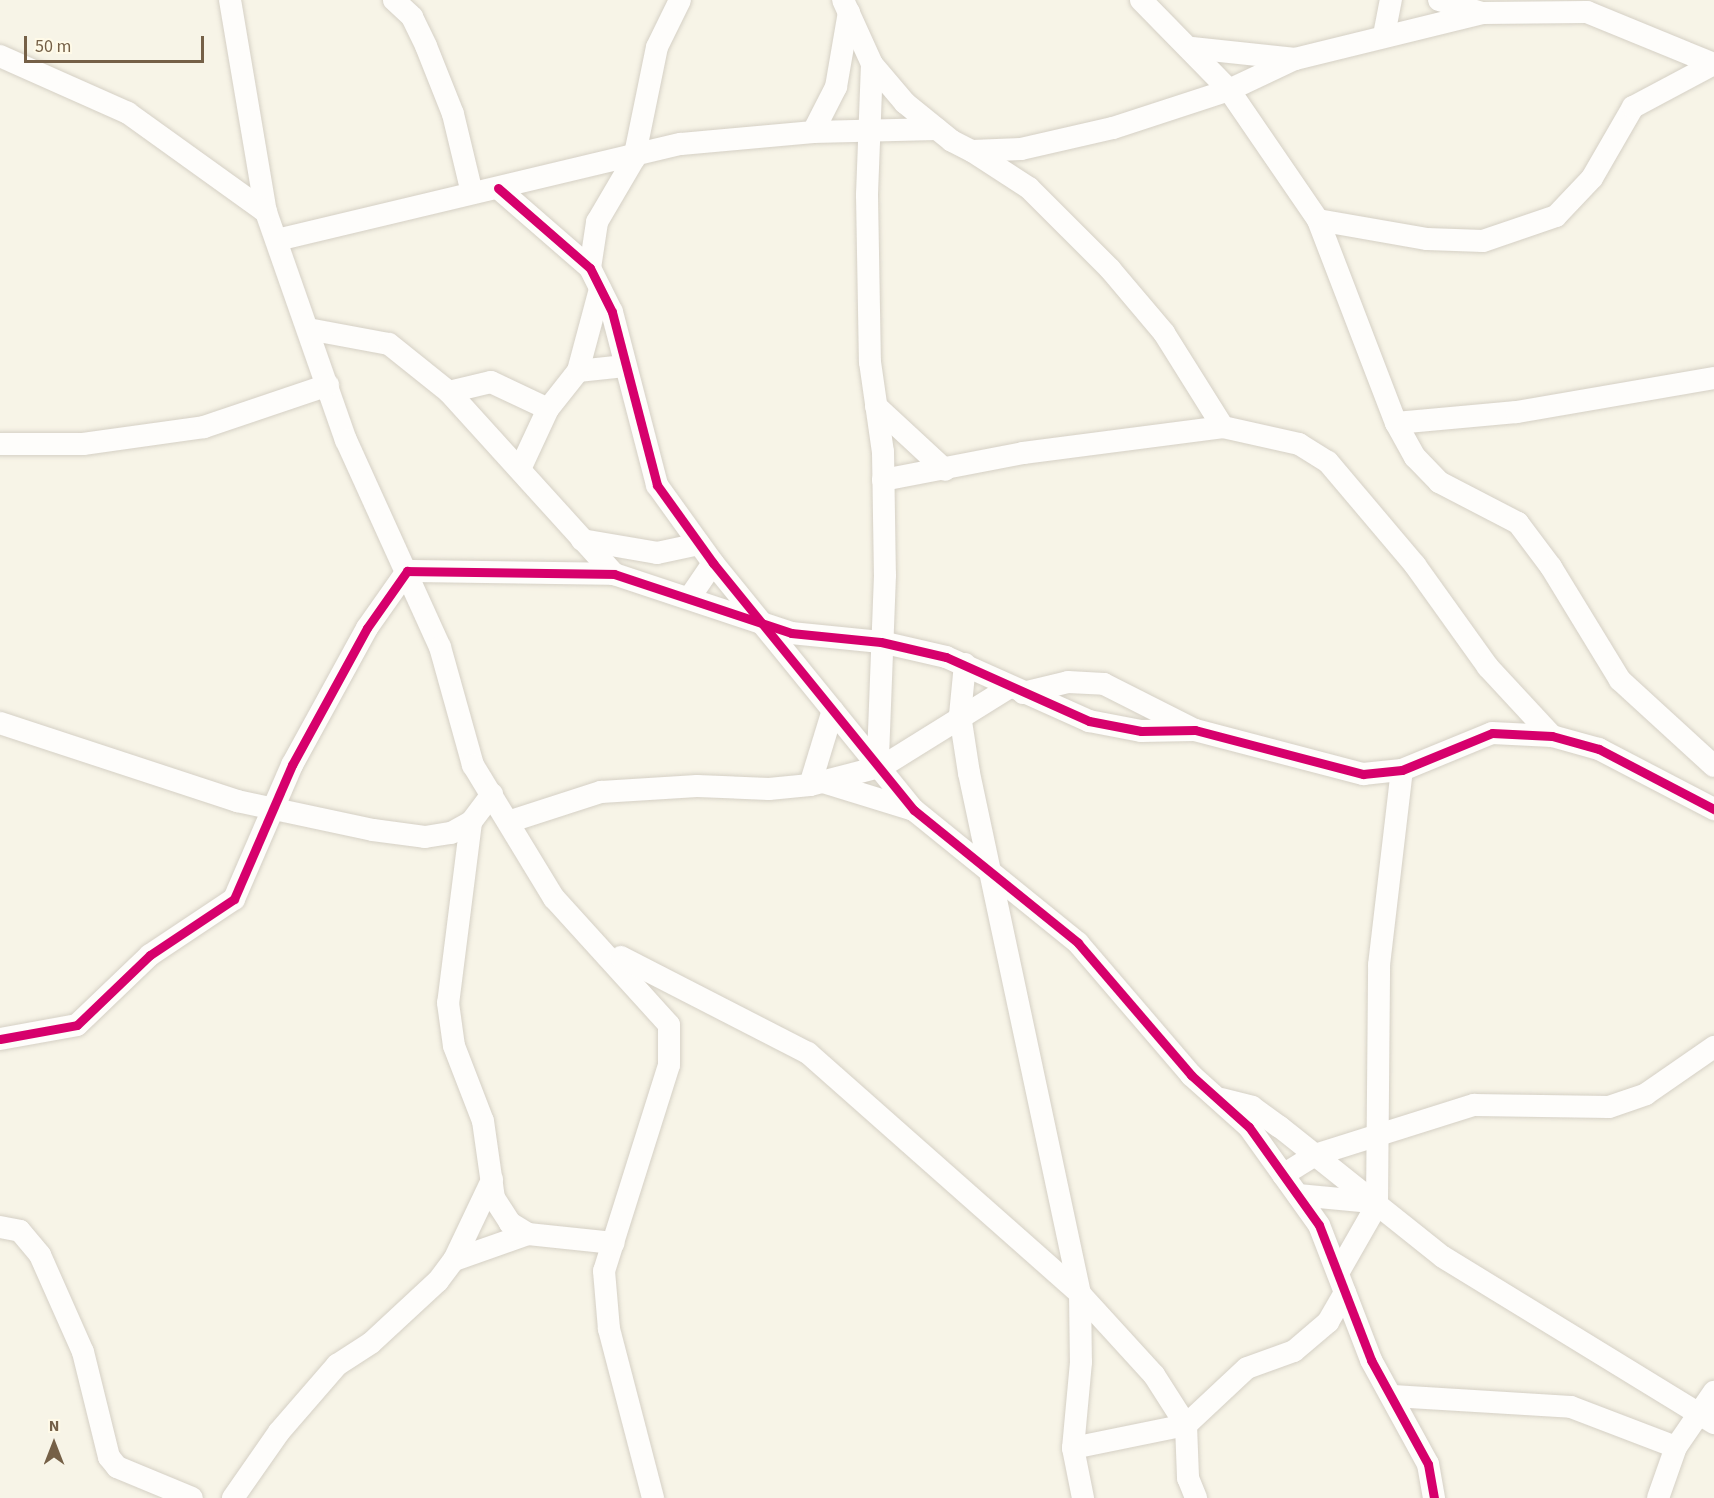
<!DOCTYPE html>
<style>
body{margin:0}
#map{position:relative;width:1714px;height:1498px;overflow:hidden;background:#f7f4e7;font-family:"Source Sans 3",sans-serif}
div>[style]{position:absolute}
.roads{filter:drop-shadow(0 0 2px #d5d0c5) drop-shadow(0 0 2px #d5d0c5)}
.minor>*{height:22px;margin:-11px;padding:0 11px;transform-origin:11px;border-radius:11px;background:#fefdfb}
.cycleway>*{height:9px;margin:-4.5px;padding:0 4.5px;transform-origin:4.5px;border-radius:4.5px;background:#d6006c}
span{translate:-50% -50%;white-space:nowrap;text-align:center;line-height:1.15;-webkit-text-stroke:4.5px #fffae8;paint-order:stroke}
.north{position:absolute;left:24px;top:1414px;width:60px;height:60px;-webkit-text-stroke:4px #fffae8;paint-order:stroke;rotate:0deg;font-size:16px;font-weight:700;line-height:24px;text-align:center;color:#756047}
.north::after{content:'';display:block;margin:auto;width:21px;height:27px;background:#756047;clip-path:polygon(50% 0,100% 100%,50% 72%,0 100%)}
.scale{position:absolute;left:24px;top:36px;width:180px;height:27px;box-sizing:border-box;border:3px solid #756047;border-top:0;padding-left:8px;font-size:18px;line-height:21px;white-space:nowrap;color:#756047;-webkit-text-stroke:4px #fffae8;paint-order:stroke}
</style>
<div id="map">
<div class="roads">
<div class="minor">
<i style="left:230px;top:0;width:215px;rotate:80.4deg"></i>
<i style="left:266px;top:212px;width:242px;rotate:70.7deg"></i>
<i style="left:346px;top:440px;width:227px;rotate:65.6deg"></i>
<i style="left:440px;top:647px;width:123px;rotate:74.4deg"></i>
<i style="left:473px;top:765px;width:156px;rotate:58.7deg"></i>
<i style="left:554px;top:898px;width:171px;rotate:47.8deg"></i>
<i style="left:669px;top:1025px;width:40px;rotate:90deg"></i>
<i style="left:669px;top:1065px;width:216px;rotate:107.5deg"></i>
<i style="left:604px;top:1271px;width:58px;rotate:85.1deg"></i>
<i style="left:609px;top:1329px;width:175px;rotate:75.4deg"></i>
<i style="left:394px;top:0;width:25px;rotate:43deg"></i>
<i style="left:412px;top:17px;width:32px;rotate:64deg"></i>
<i style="left:426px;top:46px;width:73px;rotate:68.3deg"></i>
<i style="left:453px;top:114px;width:81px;rotate:76.5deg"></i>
<i style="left:843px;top:0;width:70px;rotate:65.6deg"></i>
<i style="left:872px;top:64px;width:51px;rotate:49.8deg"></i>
<i style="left:905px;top:103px;width:60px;rotate:39deg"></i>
<i style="left:952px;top:141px;width:22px;rotate:27deg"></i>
<i style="left:972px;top:151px;width:49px;rotate:-2.3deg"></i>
<i style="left:1021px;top:149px;width:94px;rotate:-12.9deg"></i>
<i style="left:1113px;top:128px;width:122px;rotate:-18.1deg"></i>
<i style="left:1229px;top:90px;width:73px;rotate:-25.2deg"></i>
<i style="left:1295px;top:59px;width:193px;rotate:-13.8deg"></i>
<i style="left:1141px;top:0;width:126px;rotate:45.6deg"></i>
<i style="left:1229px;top:90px;width:158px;rotate:55.6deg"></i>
<i style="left:1318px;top:220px;width:217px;rotate:69deg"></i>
<i style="left:1396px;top:423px;width:39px;rotate:61deg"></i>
<i style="left:1415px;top:457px;width:35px;rotate:46deg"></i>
<i style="left:1439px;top:482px;width:89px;rotate:27.4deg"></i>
<i style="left:1518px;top:523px;width:55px;rotate:53.1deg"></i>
<i style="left:1551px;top:567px;width:132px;rotate:58.6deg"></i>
<i style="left:1620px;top:680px;width:127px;rotate:42.5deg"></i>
<i style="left:1439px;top:0;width:45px;rotate:16.8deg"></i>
<i style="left:1482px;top:13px;width:105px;rotate:-0.5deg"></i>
<i style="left:1587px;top:12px;width:137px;rotate:22.3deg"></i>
<i style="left:1384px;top:35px;width:36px;rotate:-79deg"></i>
<i style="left:1192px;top:48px;width:104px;rotate:6.1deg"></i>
<i style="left:0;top:56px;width:140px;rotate:24deg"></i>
<i style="left:128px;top:113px;width:170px;rotate:35.7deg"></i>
<i style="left:872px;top:64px;width:131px;rotate:92.2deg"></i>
<i style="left:867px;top:195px;width:167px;rotate:89deg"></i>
<i style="left:870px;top:362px;width:91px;rotate:81.8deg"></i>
<i style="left:883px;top:452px;width:123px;rotate:89.1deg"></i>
<i style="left:885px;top:575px;width:185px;rotate:92.2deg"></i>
<i style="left:813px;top:132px;width:51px;rotate:-62.9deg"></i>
<i style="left:836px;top:87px;width:76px;rotate:-80.2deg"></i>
<i style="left:972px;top:151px;width:68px;rotate:33deg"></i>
<i style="left:1029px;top:188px;width:115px;rotate:45deg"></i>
<i style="left:1110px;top:269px;width:84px;rotate:49.8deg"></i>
<i style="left:1164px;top:333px;width:111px;rotate:57.9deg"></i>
<i style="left:498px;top:188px;width:122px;rotate:41deg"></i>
<i style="left:590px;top:268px;width:49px;rotate:63.4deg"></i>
<i style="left:612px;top:312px;width:179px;rotate:75.4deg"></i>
<i style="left:657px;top:485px;width:96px;rotate:54.3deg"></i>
<i style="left:713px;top:563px;width:318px;rotate:50.9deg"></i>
<i style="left:914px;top:810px;width:211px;rotate:39deg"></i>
<i style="left:1078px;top:943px;width:174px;rotate:49.4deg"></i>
<i style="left:1191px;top:1075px;width:78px;rotate:41.9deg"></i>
<i style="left:1249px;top:1127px;width:120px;rotate:54.5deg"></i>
<i style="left:1319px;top:1225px;width:145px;rotate:68.9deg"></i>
<i style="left:1371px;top:1360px;width:119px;rotate:61.3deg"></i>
<i style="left:1428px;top:1464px;width:35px;rotate:80deg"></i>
<i style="left:1318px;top:220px;width:111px;rotate:9.9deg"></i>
<i style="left:1427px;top:239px;width:56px;rotate:2deg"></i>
<i style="left:1483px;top:241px;width:77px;rotate:-18.9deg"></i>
<i style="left:1556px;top:216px;width:52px;rotate:-46.5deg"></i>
<i style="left:1592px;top:178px;width:82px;rotate:-60deg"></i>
<i style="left:1633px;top:107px;width:92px;rotate:-28deg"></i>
<i style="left:277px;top:240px;width:415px;rotate:-13.4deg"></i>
<i style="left:681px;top:144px;width:133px;rotate:-5.2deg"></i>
<i style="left:813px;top:132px;width:124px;rotate:-1.4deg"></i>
<i style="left:590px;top:268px;width:47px;rotate:-81.3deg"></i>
<i style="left:597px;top:222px;width:73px;rotate:-59.6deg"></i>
<i style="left:634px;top:159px;width:114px;rotate:-78.4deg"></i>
<i style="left:657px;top:47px;width:52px;rotate:-63.9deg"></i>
<i style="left:308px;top:329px;width:82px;rotate:10.5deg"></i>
<i style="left:389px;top:344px;width:77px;rotate:38.7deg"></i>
<i style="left:449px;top:392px;width:246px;rotate:47.8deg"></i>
<i style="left:578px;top:371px;width:47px;rotate:-6.1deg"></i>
<i style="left:449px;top:392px;width:43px;rotate:-13.4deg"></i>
<i style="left:491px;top:382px;width:63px;rotate:25.3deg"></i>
<i style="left:876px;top:406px;width:94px;rotate:42.8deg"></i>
<i style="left:1396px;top:423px;width:121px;rotate:-5.2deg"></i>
<i style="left:1517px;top:412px;width:200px;rotate:-9.8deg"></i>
<i style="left:0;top:444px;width:83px"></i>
<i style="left:83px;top:444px;width:122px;rotate:-8deg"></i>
<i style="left:204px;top:427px;width:131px;rotate:-18.7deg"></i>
<i style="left:520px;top:469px;width:66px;rotate:-65deg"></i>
<i style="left:548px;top:409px;width:48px;rotate:-51.7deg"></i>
<i style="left:578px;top:371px;width:85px;rotate:-75deg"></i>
<i style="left:883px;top:480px;width:143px;rotate:-10.9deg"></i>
<i style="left:1023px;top:453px;width:202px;rotate:-7.4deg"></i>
<i style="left:1223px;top:427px;width:78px;rotate:12.6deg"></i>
<i style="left:1299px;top:444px;width:34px;rotate:32deg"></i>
<i style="left:1328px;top:462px;width:135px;rotate:49.8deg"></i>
<i style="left:1415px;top:565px;width:125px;rotate:54.4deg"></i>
<i style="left:1488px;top:667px;width:94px;rotate:47.2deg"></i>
<i style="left:582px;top:540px;width:76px;rotate:9.8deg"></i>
<i style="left:657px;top:553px;width:43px;rotate:-12.1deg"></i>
<i style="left:690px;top:597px;width:41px;rotate:-55.9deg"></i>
<i style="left:965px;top:664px;width:51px;rotate:95.6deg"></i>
<i style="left:960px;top:715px;width:59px;rotate:81.2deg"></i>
<i style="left:969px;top:773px;width:533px;rotate:77.97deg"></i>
<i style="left:1080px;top:1294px;width:68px;rotate:89.2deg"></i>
<i style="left:1081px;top:1362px;width:86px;rotate:95.3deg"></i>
<i style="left:1073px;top:1448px;width:51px;rotate:78.7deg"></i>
<i style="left:1023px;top:693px;width:46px;rotate:-13.7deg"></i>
<i style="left:1068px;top:682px;width:36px;rotate:3deg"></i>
<i style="left:1104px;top:684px;width:102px;rotate:26.8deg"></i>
<i style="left:0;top:723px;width:250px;rotate:18.2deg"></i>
<i style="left:237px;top:801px;width:139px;rotate:12deg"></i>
<i style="left:373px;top:830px;width:52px;rotate:7.7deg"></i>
<i style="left:425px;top:837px;width:26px;rotate:-9deg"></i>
<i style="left:451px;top:833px;width:23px;rotate:-29deg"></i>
<i style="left:471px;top:822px;width:35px;rotate:-53deg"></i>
<i style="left:823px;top:782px;width:95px;rotate:17.1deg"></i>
<i style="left:810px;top:785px;width:78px;rotate:-73deg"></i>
<i style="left:511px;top:821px;width:95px;rotate:-17.9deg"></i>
<i style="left:601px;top:792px;width:96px;rotate:-3.6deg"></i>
<i style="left:697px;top:786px;width:72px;rotate:2.4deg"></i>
<i style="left:769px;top:789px;width:41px;rotate:-5.6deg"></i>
<i style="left:810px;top:785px;width:75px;rotate:-14.6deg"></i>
<i style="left:883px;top:766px;width:150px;rotate:-31.9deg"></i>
<i style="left:471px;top:822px;width:182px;rotate:97.2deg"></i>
<i style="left:448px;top:1003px;width:43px;rotate:82.1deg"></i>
<i style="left:454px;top:1046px;width:80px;rotate:68.9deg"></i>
<i style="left:483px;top:1121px;width:78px;rotate:81.9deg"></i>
<i style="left:494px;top:1198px;width:30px;rotate:57deg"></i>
<i style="left:510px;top:1223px;width:21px;rotate:31deg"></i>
<i style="left:528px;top:1234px;width:86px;rotate:6deg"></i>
<i style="left:621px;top:957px;width:210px;rotate:27.2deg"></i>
<i style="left:808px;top:1053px;width:363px;rotate:41.5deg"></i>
<i style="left:1080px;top:1294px;width:110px;rotate:47.6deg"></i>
<i style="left:1154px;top:1375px;width:59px;rotate:57.4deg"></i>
<i style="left:1186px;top:1425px;width:53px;rotate:87.8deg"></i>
<i style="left:1188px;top:1478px;width:22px;rotate:68deg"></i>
<i style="left:0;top:1039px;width:78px;rotate:-10.3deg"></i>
<i style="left:77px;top:1025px;width:101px;rotate:-43.8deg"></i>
<i style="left:150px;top:955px;width:101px;rotate:-33.7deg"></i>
<i style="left:234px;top:899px;width:146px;rotate:-66.6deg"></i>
<i style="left:292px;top:765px;width:156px;rotate:-61.3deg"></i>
<i style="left:367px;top:628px;width:70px;rotate:-54.9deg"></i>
<i style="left:407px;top:571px;width:207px;rotate:0.8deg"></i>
<i style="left:614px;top:574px;width:187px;rotate:18.4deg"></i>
<i style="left:791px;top:633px;width:90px;rotate:5.7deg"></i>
<i style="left:881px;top:642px;width:67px;rotate:13deg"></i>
<i style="left:946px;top:657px;width:157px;rotate:24.1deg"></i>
<i style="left:1089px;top:721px;width:53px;rotate:10.9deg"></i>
<i style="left:1141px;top:731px;width:54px;rotate:-1.1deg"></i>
<i style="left:1195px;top:730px;width:174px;rotate:14.7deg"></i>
<i style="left:1363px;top:774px;width:39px;rotate:-6deg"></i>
<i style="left:1402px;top:770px;width:97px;rotate:-22.3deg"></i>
<i style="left:1492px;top:733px;width:60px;rotate:2.9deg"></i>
<i style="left:1552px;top:736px;width:49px;rotate:15.5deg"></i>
<i style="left:1599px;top:749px;width:130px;rotate:27.6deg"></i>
<i style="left:1221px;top:1099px;width:32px;rotate:14deg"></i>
<i style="left:1252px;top:1107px;width:34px;rotate:36deg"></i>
<i style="left:1280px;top:1127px;width:208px;rotate:38.6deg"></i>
<i style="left:1443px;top:1257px;width:318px;rotate:31.5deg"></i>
<i style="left:1283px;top:1175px;width:38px;rotate:-32deg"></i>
<i style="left:1315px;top:1155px;width:167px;rotate:-17.5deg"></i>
<i style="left:1474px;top:1105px;width:135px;rotate:0.8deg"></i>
<i style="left:1609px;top:1107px;width:39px;rotate:-19deg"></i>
<i style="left:1646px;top:1094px;width:83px;rotate:-34.7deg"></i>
<i style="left:1298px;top:1195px;width:74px;rotate:5.4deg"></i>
<i style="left:0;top:1227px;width:20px;rotate:11deg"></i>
<i style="left:20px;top:1231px;width:31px;rotate:50deg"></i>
<i style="left:40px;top:1255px;width:106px;rotate:66.1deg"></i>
<i style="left:83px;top:1352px;width:108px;rotate:76.1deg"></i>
<i style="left:109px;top:1457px;width:13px;rotate:51deg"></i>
<i style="left:117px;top:1467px;width:81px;rotate:22.5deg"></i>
<i style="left:454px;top:1260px;width:78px;rotate:-19.4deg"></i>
<i style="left:1338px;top:1273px;width:78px;rotate:-60.2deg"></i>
<i style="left:1377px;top:1205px;width:240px;rotate:-89.5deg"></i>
<i style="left:1379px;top:965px;width:196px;rotate:-83.3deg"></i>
<i style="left:1393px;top:1396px;width:178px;rotate:3.5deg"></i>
<i style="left:1571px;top:1407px;width:112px;rotate:20.9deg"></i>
<i style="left:1073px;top:1448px;width:115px;rotate:-11.5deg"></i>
<i style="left:1186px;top:1425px;width:83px;rotate:-43.1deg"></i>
<i style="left:1247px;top:1368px;width:50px;rotate:-19.9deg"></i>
<i style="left:1294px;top:1351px;width:45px;rotate:-40.5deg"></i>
<i style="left:1328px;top:1322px;width:34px;rotate:-60deg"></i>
<i style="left:233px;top:1498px;width:80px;rotate:-55.1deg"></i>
<i style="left:279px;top:1432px;width:89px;rotate:-49.1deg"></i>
<i style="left:337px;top:1365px;width:40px;rotate:-32.9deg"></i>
<i style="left:371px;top:1343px;width:91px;rotate:-42.8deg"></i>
<i style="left:438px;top:1281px;width:26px;rotate:-53deg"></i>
<i style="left:454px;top:1260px;width:89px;rotate:-64.6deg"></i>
<i style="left:1658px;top:1498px;width:54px;rotate:-70.6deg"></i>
<i style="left:1676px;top:1447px;width:67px;rotate:-55.4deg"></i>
</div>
</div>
<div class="cycleway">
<i style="left:498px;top:188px;width:122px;rotate:41deg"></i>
<i style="left:590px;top:268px;width:49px;rotate:63.4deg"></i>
<i style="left:612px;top:312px;width:179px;rotate:75.4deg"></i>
<i style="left:657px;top:485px;width:96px;rotate:54.3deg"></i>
<i style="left:713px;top:563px;width:318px;rotate:50.9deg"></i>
<i style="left:914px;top:810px;width:211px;rotate:39deg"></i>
<i style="left:1078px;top:943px;width:174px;rotate:49.4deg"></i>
<i style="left:1191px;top:1075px;width:78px;rotate:41.9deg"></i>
<i style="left:1249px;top:1127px;width:120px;rotate:54.5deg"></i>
<i style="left:1319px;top:1225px;width:145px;rotate:68.9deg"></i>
<i style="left:1371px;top:1360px;width:119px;rotate:61.3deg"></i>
<i style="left:1428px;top:1464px;width:35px;rotate:80deg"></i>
<i style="left:0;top:1039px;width:78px;rotate:-10.3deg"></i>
<i style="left:77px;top:1025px;width:101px;rotate:-43.8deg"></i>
<i style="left:150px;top:955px;width:101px;rotate:-33.7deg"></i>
<i style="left:234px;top:899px;width:146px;rotate:-66.6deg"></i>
<i style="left:292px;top:765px;width:156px;rotate:-61.3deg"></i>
<i style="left:367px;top:628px;width:70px;rotate:-54.9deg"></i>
<i style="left:407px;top:571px;width:207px;rotate:0.8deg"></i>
<i style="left:614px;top:574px;width:187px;rotate:18.4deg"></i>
<i style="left:791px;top:633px;width:90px;rotate:5.7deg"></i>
<i style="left:881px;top:642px;width:67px;rotate:13deg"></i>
<i style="left:946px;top:657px;width:157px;rotate:24.1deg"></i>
<i style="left:1089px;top:721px;width:53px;rotate:10.9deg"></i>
<i style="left:1141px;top:731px;width:54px;rotate:-1.1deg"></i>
<i style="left:1195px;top:730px;width:174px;rotate:14.7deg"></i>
<i style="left:1363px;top:774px;width:39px;rotate:-6deg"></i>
<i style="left:1402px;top:770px;width:97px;rotate:-22.3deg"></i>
<i style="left:1492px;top:733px;width:60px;rotate:2.9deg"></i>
<i style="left:1552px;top:736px;width:49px;rotate:15.5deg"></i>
<i style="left:1599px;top:749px;width:130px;rotate:27.6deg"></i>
</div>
<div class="north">N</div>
<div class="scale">50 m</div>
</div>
